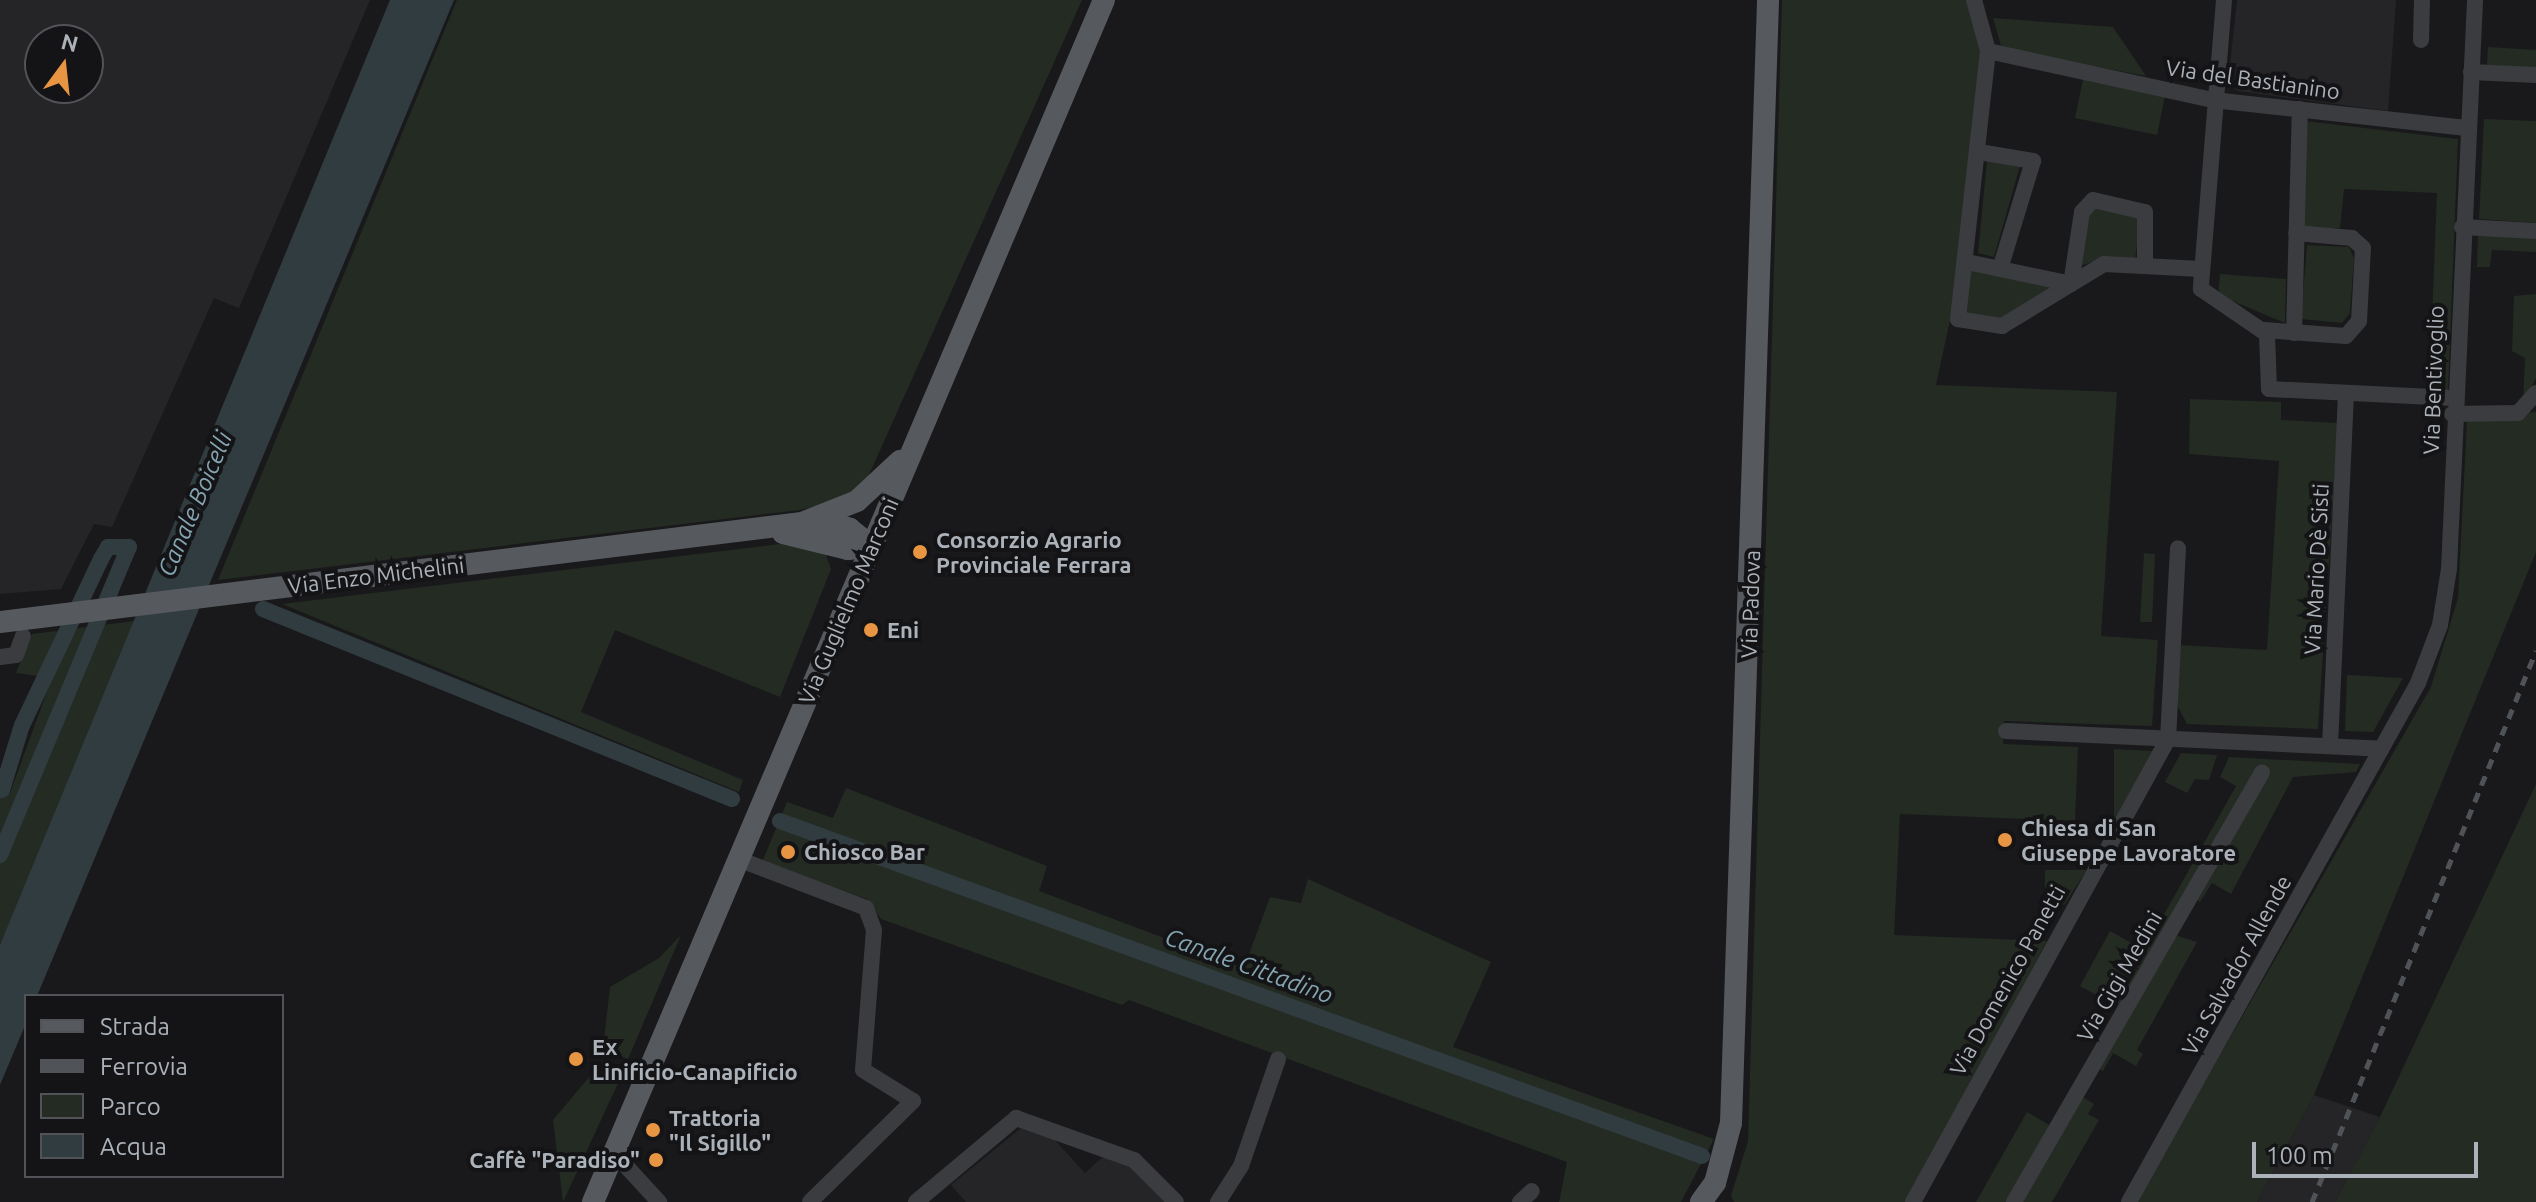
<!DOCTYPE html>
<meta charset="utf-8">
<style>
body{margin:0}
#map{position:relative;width:2536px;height:1202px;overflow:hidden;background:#19191b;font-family:Ubuntu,sans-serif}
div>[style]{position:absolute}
.built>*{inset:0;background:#252528}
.green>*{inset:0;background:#232b23}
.water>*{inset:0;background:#313c40}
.canal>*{height:16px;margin:-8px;padding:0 8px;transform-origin:8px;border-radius:8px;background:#313c40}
.minor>*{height:16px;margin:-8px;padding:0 8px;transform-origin:8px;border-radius:8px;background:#3a3c3f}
.major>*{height:22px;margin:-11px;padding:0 11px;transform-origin:11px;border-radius:11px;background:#56595e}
.rail>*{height:5px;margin-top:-2.5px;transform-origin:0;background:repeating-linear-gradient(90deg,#4f5256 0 10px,transparent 0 18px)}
.dots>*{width:22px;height:22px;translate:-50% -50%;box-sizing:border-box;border:4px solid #141416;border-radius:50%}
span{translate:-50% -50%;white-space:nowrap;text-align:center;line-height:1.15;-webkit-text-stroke:8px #141416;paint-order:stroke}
.street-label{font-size:22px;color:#acb2ba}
.poi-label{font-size:22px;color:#acb2ba;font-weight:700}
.left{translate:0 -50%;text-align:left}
.right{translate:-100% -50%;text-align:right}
.water-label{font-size:24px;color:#85a5b2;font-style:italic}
.legend{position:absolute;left:24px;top:994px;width:260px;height:184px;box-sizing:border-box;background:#141416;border:2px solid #515358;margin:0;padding:10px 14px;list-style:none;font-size:24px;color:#acb2ba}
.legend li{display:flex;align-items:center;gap:16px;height:40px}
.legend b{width:40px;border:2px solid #515358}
.north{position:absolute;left:24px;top:24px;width:80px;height:80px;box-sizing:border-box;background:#141416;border:2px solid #515358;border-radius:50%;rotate:15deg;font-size:22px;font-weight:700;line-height:32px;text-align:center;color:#acb2ba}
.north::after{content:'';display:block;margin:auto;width:28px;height:36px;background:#e89543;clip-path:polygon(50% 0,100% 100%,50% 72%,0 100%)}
.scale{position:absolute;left:2252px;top:1142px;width:226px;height:36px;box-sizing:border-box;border:4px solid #acb2ba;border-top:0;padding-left:10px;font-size:24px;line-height:28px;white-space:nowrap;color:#acb2ba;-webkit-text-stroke:6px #141416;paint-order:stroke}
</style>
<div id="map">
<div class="built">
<i style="clip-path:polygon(evenodd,0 0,370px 0,239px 308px,214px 298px,112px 527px,94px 524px,61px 589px,0 594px,0 0,88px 40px,88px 88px,40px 88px,40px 40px,88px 40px)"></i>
<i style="clip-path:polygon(2237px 0,2396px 0,2388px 111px,2238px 91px,2228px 83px)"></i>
<i style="clip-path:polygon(2314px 1095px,2380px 1117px,2335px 1202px,2257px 1202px)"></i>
<i style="clip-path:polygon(1021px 1128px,1052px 1137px,1085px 1173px,1106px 1154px,1124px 1160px,1167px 1202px,966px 1202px,951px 1185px)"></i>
</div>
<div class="green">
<i style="clip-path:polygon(457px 0,1082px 0,864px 486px,837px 503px,800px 510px,218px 580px)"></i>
<i style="clip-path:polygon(1782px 0,1970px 0,1985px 49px,1963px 260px,1936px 385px,2117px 392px,2101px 636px,2158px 640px,2152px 726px,2004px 721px,2003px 744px,2078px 747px,2075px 821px,1900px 814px,1894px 935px,2047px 941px,1907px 1202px,1734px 1202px,1731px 1196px,1748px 1141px)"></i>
<i style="clip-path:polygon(1993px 18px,2113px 27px,2146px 76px,2002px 49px)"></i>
<i style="clip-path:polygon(2488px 47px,2536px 50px,2536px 68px,2487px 65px)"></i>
<i style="clip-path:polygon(2083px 79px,2165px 96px,2157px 135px,2075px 118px)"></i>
<i style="clip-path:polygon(2484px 119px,2536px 121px,2536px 223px,2479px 219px)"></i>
<i style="clip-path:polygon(2305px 121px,2458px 139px,2448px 392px,2429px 391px,2437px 193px,2344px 189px,2340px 228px,2302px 228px)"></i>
<i style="clip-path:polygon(1987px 160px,2020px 166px,1994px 257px,1978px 253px)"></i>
<i style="clip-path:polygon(2090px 207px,2141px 217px,2135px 259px,2104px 257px,2081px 266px)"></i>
<i style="clip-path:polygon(2478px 232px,2536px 236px,2536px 252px,2492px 250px,2490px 267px,2477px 267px)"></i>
<i style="clip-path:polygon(2307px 245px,2349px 247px,2354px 258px,2350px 313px,2342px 323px,2301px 319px)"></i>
<i style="clip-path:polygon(1971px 268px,2057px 287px,2001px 318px,1964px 312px)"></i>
<i style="clip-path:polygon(2220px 274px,2286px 279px,2285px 323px,2218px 295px)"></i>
<i style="clip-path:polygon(2536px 294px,2536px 378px,2523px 404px,2525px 358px,2512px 351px,2514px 296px)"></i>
<i style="clip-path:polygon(2190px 399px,2281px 402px,2281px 420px,2338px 423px,2318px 729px,2187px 724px,2177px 705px,2178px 645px,2267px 650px,2279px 461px,2189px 454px)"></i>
<i style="clip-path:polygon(2536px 412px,2536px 552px,2314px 1095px,2257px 1202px,2136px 1202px,2431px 687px,2458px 598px,2467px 419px)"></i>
<i style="clip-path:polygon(788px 543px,826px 555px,831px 569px,780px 697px,615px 630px,581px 712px,743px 780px,739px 792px,282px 604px)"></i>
<i style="clip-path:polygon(2144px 553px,2155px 554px,2152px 622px,2140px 622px)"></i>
<i style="clip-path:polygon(134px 621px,57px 816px,0 945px,0 791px,10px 793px,52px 678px,16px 673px,32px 634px)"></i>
<i style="clip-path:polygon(2347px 675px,2403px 678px,2373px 732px,2345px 731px)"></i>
<i style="clip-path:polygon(2114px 749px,2154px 751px,2114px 822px)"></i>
<i style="clip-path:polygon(2181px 753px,2217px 755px,2209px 780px,2195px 779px,2187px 793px,2165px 782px)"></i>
<i style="clip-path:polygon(2229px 757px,2360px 764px,2356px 772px,2293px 777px,2231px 894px,2212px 883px,2200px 902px,2191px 896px,2175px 935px,2197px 942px,2137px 1050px,2143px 1054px,2136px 1066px,2113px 1053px,2103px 1071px,2093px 1065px,2081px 1096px,2094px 1104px,2088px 1114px,2099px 1120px,2052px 1202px,1976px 1202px,2027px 1112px,2053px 1127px,2118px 1005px,2118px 992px,2109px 988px,2102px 998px,2080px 986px,2110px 931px,2144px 950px,2236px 786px,2220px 777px)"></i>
<i style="clip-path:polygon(2536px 784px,2536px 1202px,2335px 1202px,2380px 1117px)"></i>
<i style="clip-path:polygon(846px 788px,1047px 866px,1039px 891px,1244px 968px,1270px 897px,1301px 903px,1308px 879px,1491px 962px,1453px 1047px,1714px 1139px,1681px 1202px,1559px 1202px,1567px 1162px,1129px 1000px,1122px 1005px,881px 919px,867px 899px,762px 862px,787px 802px,833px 818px)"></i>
<i style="clip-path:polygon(2045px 870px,2087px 870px,2064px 905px,2045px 900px)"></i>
<i style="clip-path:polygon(681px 935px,628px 1059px,603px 1049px,610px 987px,659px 958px)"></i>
<i style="clip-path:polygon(596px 1069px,620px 1079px,563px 1202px,553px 1120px)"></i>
</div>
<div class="water">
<i style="clip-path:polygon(390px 0,454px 0,37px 996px,26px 996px,26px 1023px,0 1085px,0 945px)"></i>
</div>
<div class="canal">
<i style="left:263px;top:609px;width:506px;rotate:22.05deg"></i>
<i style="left:780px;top:821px;width:981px;rotate:19.97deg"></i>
<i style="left:0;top:855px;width:334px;rotate:-67.3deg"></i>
<i style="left:129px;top:547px;width:21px;rotate:180deg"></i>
<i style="left:108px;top:547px;width:14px;rotate:120deg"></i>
<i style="left:101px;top:559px;width:184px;rotate:115.4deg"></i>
<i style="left:22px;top:725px;width:68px;rotate:107.1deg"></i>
</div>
<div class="minor">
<i style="left:1974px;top:0;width:53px;rotate:74.6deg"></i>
<i style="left:1988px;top:51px;width:270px;rotate:96.4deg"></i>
<i style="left:1958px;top:319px;width:45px;rotate:9deg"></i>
<i style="left:2002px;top:326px;width:119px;rotate:-31.3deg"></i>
<i style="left:2104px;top:264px;width:97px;rotate:3deg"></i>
<i style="left:2224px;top:0;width:290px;rotate:94.6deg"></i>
<i style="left:2201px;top:289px;width:80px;rotate:34.3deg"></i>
<i style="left:2267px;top:334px;width:55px;rotate:87.9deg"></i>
<i style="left:2269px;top:389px;width:184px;rotate:2.8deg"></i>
<i style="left:2421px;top:40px;width:40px;rotate:-88.6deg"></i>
<i style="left:1988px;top:51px;width:230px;rotate:12.3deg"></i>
<i style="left:2213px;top:100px;width:257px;rotate:6.3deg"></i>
<i style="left:2471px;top:72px;width:65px;rotate:2.6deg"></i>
<i style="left:1979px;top:152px;width:55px;rotate:9.5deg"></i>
<i style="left:2033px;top:161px;width:113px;rotate:107deg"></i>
<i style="left:2462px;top:227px;width:74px;rotate:3.1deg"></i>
<i style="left:1967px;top:262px;width:106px;rotate:11.9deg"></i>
<i style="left:2071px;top:284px;width:73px;rotate:-81.3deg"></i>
<i style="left:2082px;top:212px;width:16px;rotate:-47deg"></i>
<i style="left:2093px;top:200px;width:53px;rotate:13deg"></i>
<i style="left:2145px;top:212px;width:54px;rotate:90deg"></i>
<i style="left:2264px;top:330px;width:82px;rotate:4.2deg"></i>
<i style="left:2346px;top:336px;width:20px;rotate:-49deg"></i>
<i style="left:2359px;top:321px;width:73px;rotate:-86.9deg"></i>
<i style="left:2363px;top:248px;width:15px;rotate:-138deg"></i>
<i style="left:2352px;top:238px;width:56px;rotate:-174.9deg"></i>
<i style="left:2294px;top:333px;width:224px;rotate:-88.5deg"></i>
<i style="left:2452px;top:414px;width:66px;rotate:-0.9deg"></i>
<i style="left:2518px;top:413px;width:27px;rotate:-48deg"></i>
<i style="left:0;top:657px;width:16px;rotate:-7deg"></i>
<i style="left:16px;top:655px;width:20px;rotate:-70deg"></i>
<i style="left:2006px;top:731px;width:376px;rotate:2.7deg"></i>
<i style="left:2330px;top:746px;width:353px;rotate:-87.4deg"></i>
<i style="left:738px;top:859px;width:137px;rotate:20.9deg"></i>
<i style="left:866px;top:908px;width:23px;rotate:70deg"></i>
<i style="left:874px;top:930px;width:140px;rotate:94.5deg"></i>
<i style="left:863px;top:1070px;width:59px;rotate:31.8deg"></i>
<i style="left:913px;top:1101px;width:144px;rotate:135.6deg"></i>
<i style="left:614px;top:1153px;width:67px;rotate:47.4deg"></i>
<i style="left:916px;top:1202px;width:131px;rotate:-40deg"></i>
<i style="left:1016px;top:1118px;width:125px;rotate:19.6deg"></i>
<i style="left:1134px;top:1160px;width:59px;rotate:45deg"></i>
<i style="left:1218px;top:1202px;width:43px;rotate:-57.4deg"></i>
<i style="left:1241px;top:1166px;width:113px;rotate:-70.9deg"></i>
<i style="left:1520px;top:1202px;width:16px;rotate:-43deg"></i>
<i style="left:1913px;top:1202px;width:529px;rotate:-61.16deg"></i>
<i style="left:2168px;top:739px;width:191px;rotate:-87deg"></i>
<i style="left:2014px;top:1202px;width:496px;rotate:-60deg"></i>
<i style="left:2129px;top:1202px;width:594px;rotate:-60.89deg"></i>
<i style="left:2418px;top:683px;width:62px;rotate:-69.2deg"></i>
<i style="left:2440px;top:625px;width:57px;rotate:-80.9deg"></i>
<i style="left:2449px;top:569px;width:570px;rotate:-87.38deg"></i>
</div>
<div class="major">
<i style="left:816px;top:519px;width:35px;rotate:16deg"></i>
<i style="left:850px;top:529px;width:27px;rotate:39deg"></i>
<i style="left:783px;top:533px;width:67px;rotate:13.8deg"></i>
<i style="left:848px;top:549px;width:23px;rotate:-7deg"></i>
<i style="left:0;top:622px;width:808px;rotate:-7.04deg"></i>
<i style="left:802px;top:523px;width:59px;rotate:-21.8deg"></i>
<i style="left:857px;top:501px;width:59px;rotate:-42.9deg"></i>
<i style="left:593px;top:1202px;width:1306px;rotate:-66.97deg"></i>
<i style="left:1701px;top:1202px;width:24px;rotate:-54deg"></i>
<i style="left:1715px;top:1183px;width:62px;rotate:-75.1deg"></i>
<i style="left:1731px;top:1123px;width:1124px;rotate:-88.11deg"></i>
</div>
<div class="rail">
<i style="left:2312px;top:1202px;width:595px;rotate:-67.88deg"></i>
</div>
<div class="dots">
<i style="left:920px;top:552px;background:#e89543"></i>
<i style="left:871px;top:630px;background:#e89543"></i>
<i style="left:2005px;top:840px;background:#e89543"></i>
<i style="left:788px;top:852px;background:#e89543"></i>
<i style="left:576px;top:1059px;background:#e89543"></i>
<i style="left:653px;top:1130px;background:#e89543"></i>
<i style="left:656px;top:1160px;background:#e89543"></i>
</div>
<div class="street-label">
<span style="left:2253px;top:79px;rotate:8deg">Via del Bastianino</span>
<span style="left:2433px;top:380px;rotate:-88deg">Via Bentivoglio</span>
<span style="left:2316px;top:569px;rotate:-87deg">Via Mario Dè Sisti</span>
<span style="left:376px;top:575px;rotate:-7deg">Via Enzo Michelini</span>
<span style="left:848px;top:601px;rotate:-67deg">Via Guglielmo Marconi</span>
<span style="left:1750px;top:604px;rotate:-88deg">Via Padova</span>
<span style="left:2236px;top:965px;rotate:-61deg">Via Salvador Allende</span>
<span style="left:2119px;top:976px;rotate:-60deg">Via Gigi Medini</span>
<span style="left:2007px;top:980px;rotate:-61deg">Via Domenico Panetti</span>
</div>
<div class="poi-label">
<span class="left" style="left:936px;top:552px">Consorzio Agrario<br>Provinciale Ferrara</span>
<span class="left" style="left:887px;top:630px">Eni</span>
<span class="left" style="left:2021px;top:840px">Chiesa di San<br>Giuseppe Lavoratore</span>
<span class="left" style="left:804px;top:852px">Chiosco Bar</span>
<span class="left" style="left:592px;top:1059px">Ex<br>Linificio-Canapificio</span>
<span class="left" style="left:669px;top:1130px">Trattoria<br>"Il Sigillo"</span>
<span class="right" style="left:640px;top:1160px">Caffè "Paradiso"</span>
</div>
<div class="water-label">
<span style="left:195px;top:504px;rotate:-67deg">Canale Boicelli</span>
<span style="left:1249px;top:966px;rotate:20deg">Canale Cittadino</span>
</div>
<ul class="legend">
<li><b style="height:10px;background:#56595e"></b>Strada</li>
<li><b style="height:10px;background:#4f5256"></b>Ferrovia</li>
<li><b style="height:22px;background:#232b23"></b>Parco</li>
<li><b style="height:22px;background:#313c40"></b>Acqua</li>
</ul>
<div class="north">N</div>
<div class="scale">100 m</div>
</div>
